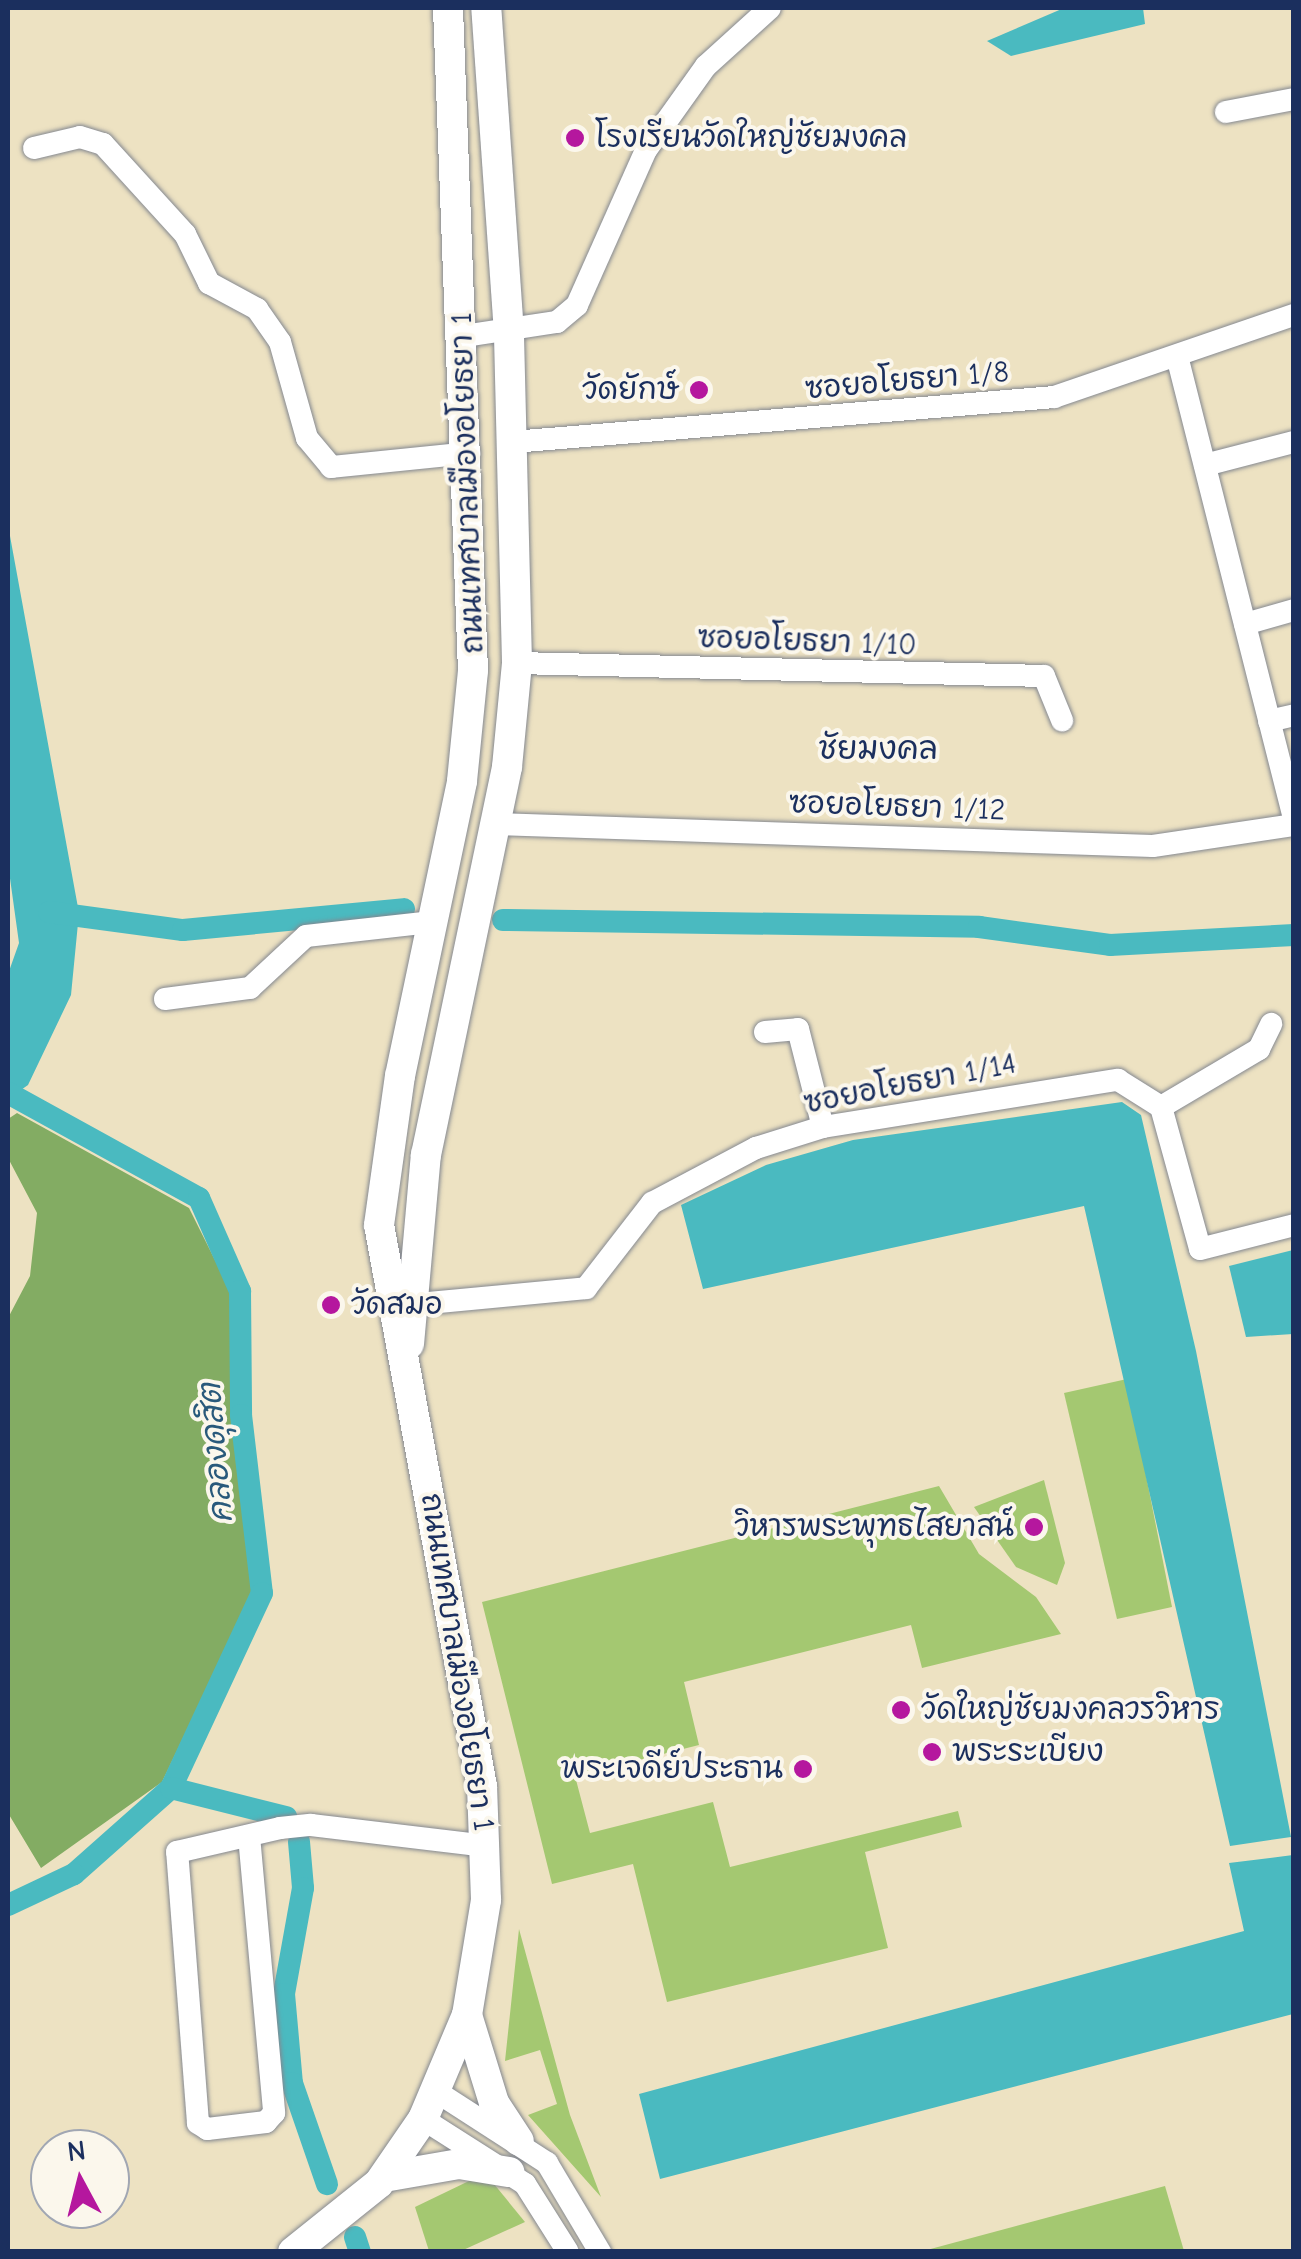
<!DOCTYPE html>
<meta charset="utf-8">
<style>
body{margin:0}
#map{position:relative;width:1301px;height:2259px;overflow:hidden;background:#ede2c2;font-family:"Comic Neue","Playpen Sans Thai",sans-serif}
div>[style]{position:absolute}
.green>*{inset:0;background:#a4c871}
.forest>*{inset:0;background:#83ac63}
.water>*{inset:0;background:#4abac0}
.canal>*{height:22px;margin:-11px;padding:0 11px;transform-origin:11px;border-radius:11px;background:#4abac0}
.roads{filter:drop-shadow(0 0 2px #848890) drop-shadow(0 0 2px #848890)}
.minor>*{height:22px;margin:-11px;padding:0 11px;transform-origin:11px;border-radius:11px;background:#fff}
.major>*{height:30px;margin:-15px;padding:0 15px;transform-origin:15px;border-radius:15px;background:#fff}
.dots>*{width:28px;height:28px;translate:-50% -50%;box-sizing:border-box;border:5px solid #fbf7ec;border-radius:50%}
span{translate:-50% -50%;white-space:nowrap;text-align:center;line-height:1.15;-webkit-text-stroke:8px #fbf7ec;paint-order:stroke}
.poi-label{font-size:30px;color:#1b2f5e}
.left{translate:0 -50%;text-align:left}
.right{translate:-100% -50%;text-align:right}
.street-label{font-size:30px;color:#1b2f5e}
.neighbourhood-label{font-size:32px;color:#1b2f5e}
.water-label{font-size:32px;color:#29597b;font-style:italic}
.frame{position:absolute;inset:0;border:10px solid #1b2f5e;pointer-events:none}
.north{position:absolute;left:30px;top:2129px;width:100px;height:100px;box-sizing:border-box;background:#fbf7ec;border:2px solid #a1a7b3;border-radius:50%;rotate:353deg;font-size:28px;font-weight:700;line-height:40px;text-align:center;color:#1b2f5e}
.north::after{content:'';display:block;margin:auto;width:35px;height:45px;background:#b5179e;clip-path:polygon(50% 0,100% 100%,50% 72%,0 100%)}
</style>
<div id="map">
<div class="green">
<i style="clip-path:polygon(1127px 1379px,1172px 1607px,1117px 1619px,1064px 1393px)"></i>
<i style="clip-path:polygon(1044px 1480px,1065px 1563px,1057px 1585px,1016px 1567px,974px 1507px)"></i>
<i style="clip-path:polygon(939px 1486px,979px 1554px,1036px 1597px,1061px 1634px,922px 1668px,911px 1625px,684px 1682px,699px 1745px,575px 1776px,590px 1833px,713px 1802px,730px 1867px,958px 1811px,962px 1827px,865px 1852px,888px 1948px,667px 2002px,633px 1864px,552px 1884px,482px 1602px)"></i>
<i style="clip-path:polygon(519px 1929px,570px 2115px,601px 2197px,528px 2115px,557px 2104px,540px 2050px,505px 2061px)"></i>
<i style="clip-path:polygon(471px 2180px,494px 2184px,525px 2222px,461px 2251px,429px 2251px,415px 2207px)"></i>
<i style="clip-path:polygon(1165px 2186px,1184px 2251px,923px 2251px)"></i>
</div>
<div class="forest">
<i style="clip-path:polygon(17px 1113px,189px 1208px,231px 1292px,234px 1413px,254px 1590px,162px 1782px,41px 1868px,8px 1813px,8px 1318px,30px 1276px,37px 1213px,8px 1158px,8px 1119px)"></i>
</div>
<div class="water">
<i style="clip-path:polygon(1064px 8px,1143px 8px,1145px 24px,1011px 56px,987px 41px)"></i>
<i style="clip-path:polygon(8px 525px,79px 913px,71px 995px,28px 1085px,8px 1099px,8px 974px,19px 943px,8px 864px)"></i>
<i style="clip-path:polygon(1122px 1102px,1141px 1115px,1196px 1351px,1291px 1837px,1230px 1846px,1084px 1206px,703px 1289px,681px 1205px,766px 1165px,853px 1140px)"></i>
<i style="clip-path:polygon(1293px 1250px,1293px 1334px,1246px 1337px,1229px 1266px)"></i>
<i style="clip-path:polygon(1293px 1855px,1293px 2014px,660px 2179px,639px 2094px,1244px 1931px,1229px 1863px)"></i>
</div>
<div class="canal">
<i style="left:49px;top:912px;width:135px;rotate:7.7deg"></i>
<i style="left:183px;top:930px;width:222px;rotate:-5.4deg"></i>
<i style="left:503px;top:920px;width:476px;rotate:0.8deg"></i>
<i style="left:979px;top:927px;width:132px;rotate:7.8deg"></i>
<i style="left:1110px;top:945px;width:184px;rotate:-3.1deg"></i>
<i style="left:8px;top:1093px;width:218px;rotate:28.8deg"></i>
<i style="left:199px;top:1198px;width:102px;rotate:66.2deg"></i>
<i style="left:240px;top:1291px;width:124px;rotate:89.5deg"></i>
<i style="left:241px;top:1415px;width:179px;rotate:83.3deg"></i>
<i style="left:262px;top:1593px;width:215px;rotate:115deg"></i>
<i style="left:171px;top:1788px;width:130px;rotate:138.4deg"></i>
<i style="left:74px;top:1874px;width:73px;rotate:154.8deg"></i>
<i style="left:171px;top:1788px;width:119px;rotate:14.2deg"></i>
<i style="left:299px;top:1842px;width:46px;rotate:85deg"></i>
<i style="left:303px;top:1888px;width:108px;rotate:100.2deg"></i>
<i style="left:284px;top:1994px;width:89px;rotate:84.9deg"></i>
<i style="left:292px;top:2083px;width:107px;rotate:70.9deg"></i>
<i style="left:355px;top:2237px;width:16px;rotate:72deg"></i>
</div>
<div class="roads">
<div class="minor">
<i style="left:1226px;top:112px;width:69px;rotate:-10.8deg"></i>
<i style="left:34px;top:148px;width:47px;rotate:-13.4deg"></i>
<i style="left:80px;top:137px;width:24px;rotate:17deg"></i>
<i style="left:103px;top:144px;width:122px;rotate:47.7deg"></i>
<i style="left:185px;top:234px;width:55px;rotate:63.9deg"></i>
<i style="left:209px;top:283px;width:55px;rotate:28.4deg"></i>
<i style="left:257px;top:309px;width:40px;rotate:55.1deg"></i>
<i style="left:280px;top:342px;width:100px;rotate:74.3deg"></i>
<i style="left:307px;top:438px;width:38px;rotate:50deg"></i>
<i style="left:331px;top:467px;width:139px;rotate:-5.8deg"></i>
<i style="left:464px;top:336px;width:94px;rotate:-8.6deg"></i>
<i style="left:557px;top:322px;width:26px;rotate:-40deg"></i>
<i style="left:577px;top:305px;width:170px;rotate:-66deg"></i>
<i style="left:646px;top:150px;width:103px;rotate:-54.5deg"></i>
<i style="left:706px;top:66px;width:86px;rotate:-42.2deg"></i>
<i style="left:1177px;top:356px;width:478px;rotate:75.8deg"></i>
<i style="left:513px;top:442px;width:543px;rotate:-4.75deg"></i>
<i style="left:1054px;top:397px;width:254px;rotate:-18.9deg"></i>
<i style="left:1205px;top:465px;width:92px;rotate:-14.5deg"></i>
<i style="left:1245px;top:624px;width:51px;rotate:-15.9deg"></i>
<i style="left:517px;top:663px;width:527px;rotate:1.41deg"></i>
<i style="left:1044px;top:676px;width:48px;rotate:67.8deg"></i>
<i style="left:1269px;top:721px;width:26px;rotate:-13deg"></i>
<i style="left:496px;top:824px;width:657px;rotate:1.92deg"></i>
<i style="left:1153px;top:846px;width:143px;rotate:-8.5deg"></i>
<i style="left:165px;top:999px;width:86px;rotate:-7.4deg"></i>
<i style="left:250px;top:988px;width:76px;rotate:-42.9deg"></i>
<i style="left:306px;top:936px;width:125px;rotate:-6.4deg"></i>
<i style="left:765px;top:1032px;width:33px;rotate:-5deg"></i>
<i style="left:798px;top:1029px;width:101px;rotate:75.7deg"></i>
<i style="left:1161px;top:1107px;width:114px;rotate:-30.6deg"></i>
<i style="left:1259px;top:1049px;width:28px;rotate:-64deg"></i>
<i style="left:397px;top:1306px;width:190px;rotate:-5.4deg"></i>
<i style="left:586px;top:1288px;width:108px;rotate:-52.2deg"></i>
<i style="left:652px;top:1203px;width:118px;rotate:-27.9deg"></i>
<i style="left:756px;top:1148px;width:70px;rotate:-17.4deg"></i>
<i style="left:823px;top:1127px;width:299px;rotate:-9.1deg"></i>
<i style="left:1118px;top:1080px;width:51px;rotate:32.1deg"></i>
<i style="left:1161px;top:1107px;width:147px;rotate:74.6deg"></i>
<i style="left:1200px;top:1249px;width:97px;rotate:-14.3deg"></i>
<i style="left:249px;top:1836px;width:278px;rotate:84.8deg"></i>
<i style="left:274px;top:2113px;width:12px;rotate:132deg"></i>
<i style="left:266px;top:2122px;width:59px;rotate:173.2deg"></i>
<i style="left:207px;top:2129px;width:11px;rotate:-146deg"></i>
<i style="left:198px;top:2123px;width:272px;rotate:-94.4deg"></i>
<i style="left:177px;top:1852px;width:106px;rotate:-13.1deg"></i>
<i style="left:280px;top:1828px;width:31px;rotate:-6deg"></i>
<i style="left:311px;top:1825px;width:177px;rotate:6.8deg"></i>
<i style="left:437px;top:2092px;width:131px;rotate:32.8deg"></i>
<i style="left:547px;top:2163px;width:104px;rotate:59.2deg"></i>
<i style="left:423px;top:2119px;width:121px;rotate:32.5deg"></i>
<i style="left:525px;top:2184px;width:80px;rotate:57.7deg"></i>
</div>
<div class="major">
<i style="left:409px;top:1344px;width:190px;rotate:-84.9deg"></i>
<i style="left:426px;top:1155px;width:396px;rotate:-78.2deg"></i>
<i style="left:507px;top:767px;width:104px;rotate:-84.5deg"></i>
<i style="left:517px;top:663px;width:330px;rotate:-91.4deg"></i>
<i style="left:509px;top:333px;width:326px;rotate:-94deg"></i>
<i style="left:467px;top:2015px;width:92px;rotate:72.9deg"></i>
<i style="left:494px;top:2103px;width:45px;rotate:56.7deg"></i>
<i style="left:384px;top:2177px;width:76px;rotate:-9.8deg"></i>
<i style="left:459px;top:2164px;width:51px;rotate:9.1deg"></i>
<i style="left:293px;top:2252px;width:110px;rotate:-38.7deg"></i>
<i style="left:379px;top:2183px;width:78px;rotate:-55.5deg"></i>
<i style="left:423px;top:2119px;width:113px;rotate:-67.1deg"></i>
<i style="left:467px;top:2015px;width:117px;rotate:-80.6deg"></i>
<i style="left:486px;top:1900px;width:114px;rotate:-92deg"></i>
<i style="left:482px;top:1786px;width:570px;rotate:-100.4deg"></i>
<i style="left:379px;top:1225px;width:150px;rotate:-82deg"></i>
<i style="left:400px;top:1076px;width:301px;rotate:-78.1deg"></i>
<i style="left:462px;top:781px;width:111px;rotate:-84.3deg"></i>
<i style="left:473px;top:671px;width:663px;rotate:-92.16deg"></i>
</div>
</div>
<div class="dots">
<i style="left:575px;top:138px;background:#b5179e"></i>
<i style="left:699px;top:390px;background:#b5179e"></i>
<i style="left:331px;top:1305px;background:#b5179e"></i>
<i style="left:1034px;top:1527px;background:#b5179e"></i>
<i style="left:901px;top:1710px;background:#b5179e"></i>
<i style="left:932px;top:1752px;background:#b5179e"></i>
<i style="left:803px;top:1769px;background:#b5179e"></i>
</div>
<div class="poi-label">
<span class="left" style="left:595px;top:138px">โรงเรียนวัดใหญ่ชัยมงคล</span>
<span class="right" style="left:679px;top:390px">วัดยักษ์</span>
<span class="left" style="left:351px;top:1305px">วัดสมอ</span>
<span class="right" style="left:1014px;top:1527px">วิหารพระพุทธไสยาสน์</span>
<span class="left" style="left:921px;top:1710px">วัดใหญ่ชัยมงคลวรวิหาร</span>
<span class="left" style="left:952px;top:1752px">พระระเบียง</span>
<span class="right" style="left:783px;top:1769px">พระเจดีย์ประธาน</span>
</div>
<div class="street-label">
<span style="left:907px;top:381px;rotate:-5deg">ซอยอโยธยา 1/8</span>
<span style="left:468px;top:483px;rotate:-92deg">ถนนเทศบาลเมืองอโยธยา 1</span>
<span style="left:807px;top:642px;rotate:2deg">ซอยอโยธยา 1/10</span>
<span style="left:897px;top:807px;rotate:2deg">ซอยอโยธยา 1/12</span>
<span style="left:910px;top:1084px;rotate:-11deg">ซอยอโยธยา 1/14</span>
<span style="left:457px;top:1662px;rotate:81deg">ถนนเทศบาลเมืองอโยธยา 1</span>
</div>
<div class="neighbourhood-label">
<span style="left:878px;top:749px">ชัยมงคล</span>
</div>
<div class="water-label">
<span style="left:216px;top:1453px;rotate:-95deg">คลองดุสิต</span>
</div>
<div class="frame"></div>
<div class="north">N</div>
</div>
